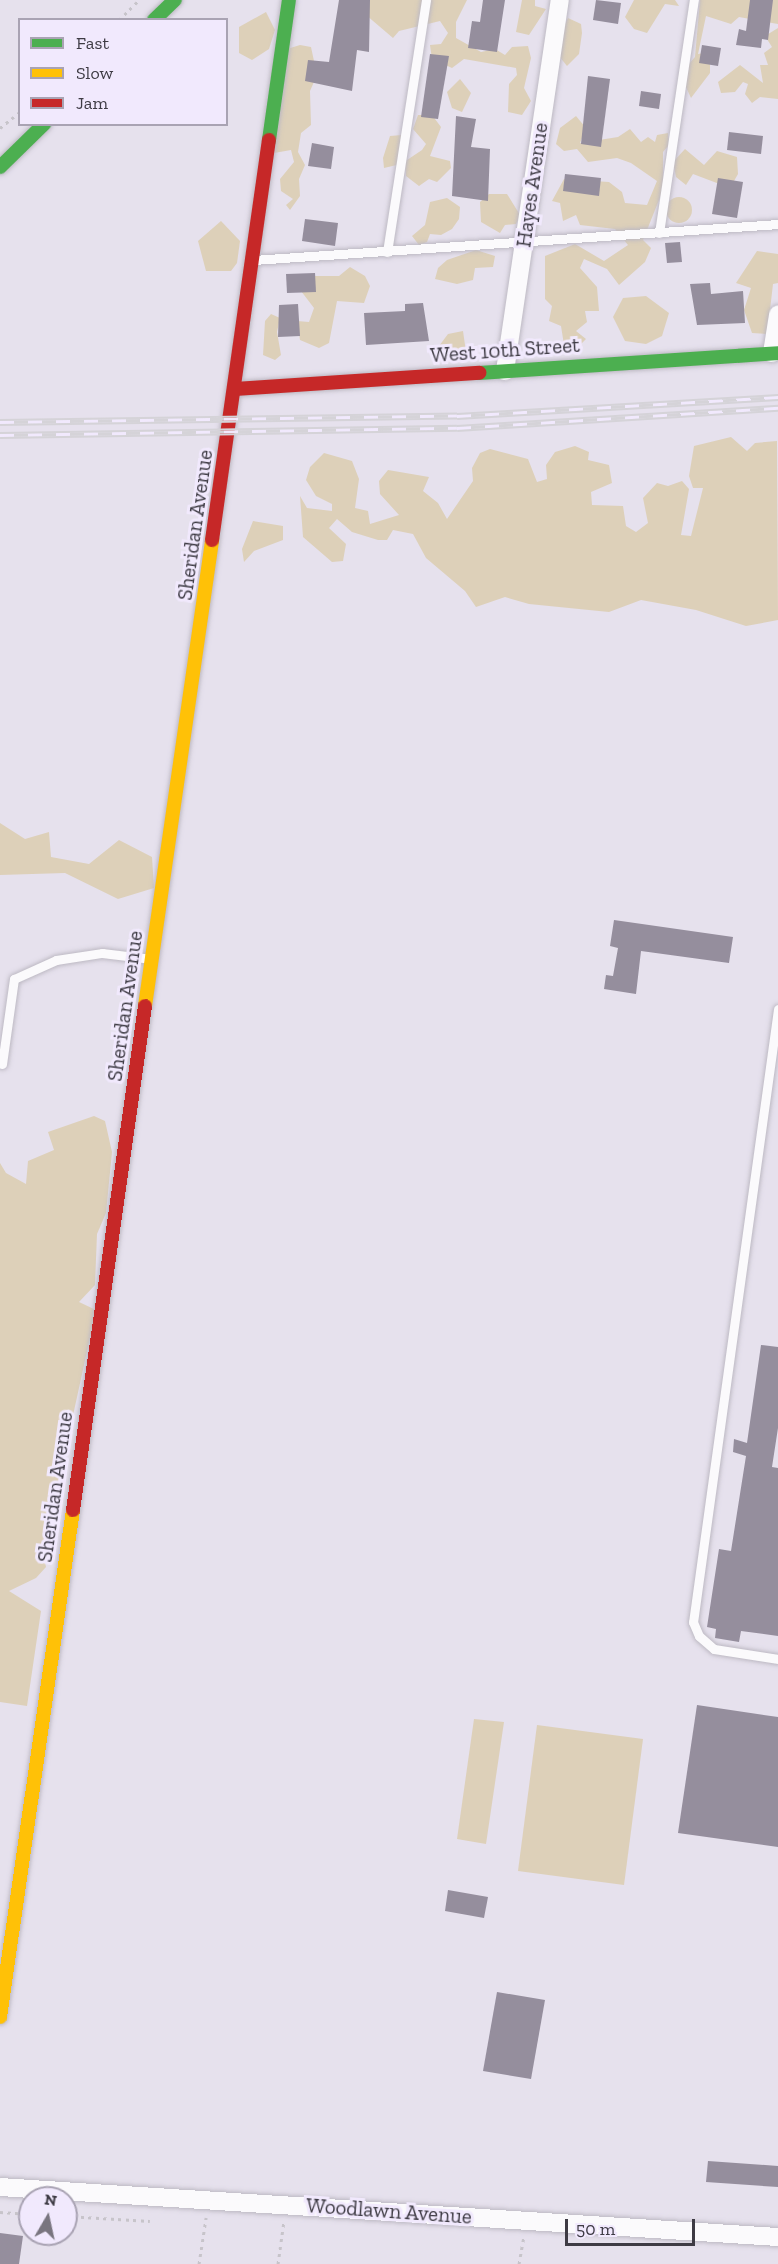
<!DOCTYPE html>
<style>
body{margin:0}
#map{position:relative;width:778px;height:2264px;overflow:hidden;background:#e6e1ed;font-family:"Zilla Slab",serif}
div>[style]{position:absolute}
.green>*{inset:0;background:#ddd0b9}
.round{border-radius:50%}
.building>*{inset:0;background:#958e9d}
.path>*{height:3px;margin-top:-1.5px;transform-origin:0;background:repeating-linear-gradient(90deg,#c7c4ca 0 3px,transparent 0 7.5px)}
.roads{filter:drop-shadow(0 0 2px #bdb9c3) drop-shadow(0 0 2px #bdb9c3)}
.lane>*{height:9px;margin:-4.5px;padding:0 4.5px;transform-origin:4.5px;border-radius:4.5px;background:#fbfafc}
.street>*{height:18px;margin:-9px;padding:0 9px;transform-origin:9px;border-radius:9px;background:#fbfafc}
.fast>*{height:14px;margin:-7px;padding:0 7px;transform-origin:7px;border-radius:7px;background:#4caf50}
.slow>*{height:14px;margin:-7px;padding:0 7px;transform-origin:7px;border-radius:7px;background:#ffc107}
.jam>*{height:14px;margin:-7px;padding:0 7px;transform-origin:7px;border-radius:7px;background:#c62828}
.rail>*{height:7px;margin-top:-3.5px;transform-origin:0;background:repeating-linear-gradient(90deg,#f1e9fd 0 14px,#d5d3d8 0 28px);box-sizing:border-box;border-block:2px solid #d5d3d8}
span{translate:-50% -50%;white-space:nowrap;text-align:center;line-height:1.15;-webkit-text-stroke:6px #f1e9fd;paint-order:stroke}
.street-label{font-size:21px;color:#3e3b44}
.legend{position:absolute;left:18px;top:18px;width:210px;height:108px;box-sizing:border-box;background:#f1e9fd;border:2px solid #a9a3b3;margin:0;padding:8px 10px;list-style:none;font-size:18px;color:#3e3b44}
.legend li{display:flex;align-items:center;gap:12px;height:30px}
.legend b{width:30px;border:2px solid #a9a3b3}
.north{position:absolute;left:18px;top:2186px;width:60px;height:60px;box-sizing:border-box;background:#f1e9fd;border:2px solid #a9a3b3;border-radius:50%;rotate:9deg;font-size:16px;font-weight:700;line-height:24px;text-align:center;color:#3e3b44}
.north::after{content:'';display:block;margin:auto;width:21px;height:27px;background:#79757f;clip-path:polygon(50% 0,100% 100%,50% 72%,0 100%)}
.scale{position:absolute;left:565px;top:2219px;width:130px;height:27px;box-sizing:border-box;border:3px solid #3e3b44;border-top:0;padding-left:8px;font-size:18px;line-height:21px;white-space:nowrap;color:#3e3b44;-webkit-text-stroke:4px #f1e9fd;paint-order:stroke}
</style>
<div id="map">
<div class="green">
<i style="clip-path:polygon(361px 0,467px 0,456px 22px,456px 38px,481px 52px,495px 49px,505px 55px,512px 47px,528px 46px,531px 58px,524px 88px,531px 101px,522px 115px,508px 112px,509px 84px,517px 75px,516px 68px,464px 59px,452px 68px,432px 59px,430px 45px,441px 44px,448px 33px,440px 21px,399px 31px,393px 38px,359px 9px)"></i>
<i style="clip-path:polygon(522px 0,535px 0,535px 6px,546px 9px,529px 35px,516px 32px)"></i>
<i style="clip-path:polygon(634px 0,675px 0,679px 6px,665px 4px,647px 33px,634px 29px,625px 17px)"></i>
<i style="clip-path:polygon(700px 0,778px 0,778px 24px,739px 17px,731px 24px,706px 16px,698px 54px,710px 52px,710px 73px,691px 98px,680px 74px,695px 57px)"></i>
<i style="clip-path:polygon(266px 12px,275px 30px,269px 49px,252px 60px,239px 53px,239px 27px)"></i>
<i style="clip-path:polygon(568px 18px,581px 24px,582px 33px,579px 54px,567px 66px,559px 56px,559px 36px)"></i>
<i style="clip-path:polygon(778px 28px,778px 99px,760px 97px,752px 103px,745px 94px,748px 84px,743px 82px,735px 92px,721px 93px,718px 82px,740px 65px,763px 83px,760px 65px,768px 65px,764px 53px,772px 47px,765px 36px)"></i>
<i style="clip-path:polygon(300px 45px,311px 47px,317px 75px,310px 91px,311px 125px,301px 133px,298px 152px,305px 165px,299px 179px,300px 196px,290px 210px,286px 205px,293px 199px,281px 191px,280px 179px,294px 162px,291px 150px,274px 153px,287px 49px)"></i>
<i style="clip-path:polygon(460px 79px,471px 93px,462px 112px,452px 108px,447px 92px)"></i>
<i style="clip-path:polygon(418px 115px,432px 115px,441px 127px,430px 156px,450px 161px,451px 168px,437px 182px,429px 179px,419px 186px,406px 176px,405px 163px,384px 168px,383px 158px,390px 136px,402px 135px,400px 156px,407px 160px,422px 150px,426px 144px,413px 129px)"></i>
<i style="clip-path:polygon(576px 116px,586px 128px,580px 143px,618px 137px,630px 129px,641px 142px,648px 137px,655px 142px,657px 135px,668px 133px,669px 145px,663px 152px,663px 190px,643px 240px,651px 248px,645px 262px,619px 285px,607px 269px,584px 259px,580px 268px,597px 287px,599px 311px,585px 311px,587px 322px,576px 331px,586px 339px,577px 348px,564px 345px,561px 326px,549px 321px,552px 306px,545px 299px,545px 256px,575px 244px,604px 261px,628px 245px,615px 229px,580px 225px,576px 215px,563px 221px,560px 203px,552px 201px,564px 179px,609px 182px,622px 192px,625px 203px,647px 205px,657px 181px,631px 163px,617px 158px,588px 162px,577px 149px,564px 151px,556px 144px,560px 128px)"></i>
<i style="clip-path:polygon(685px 149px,704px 165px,717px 151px,737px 157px,738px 174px,730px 188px,693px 174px,686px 185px,676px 177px,673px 162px)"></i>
<i style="clip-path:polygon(489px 194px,507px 194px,520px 215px,516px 224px,505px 225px,500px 233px,481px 222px,480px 202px)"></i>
<i class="round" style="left:666px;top:197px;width:26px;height:26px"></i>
<i style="clip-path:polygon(447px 198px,460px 207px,459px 219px,452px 229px,441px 235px,430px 234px,427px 242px,419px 245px,412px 236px,425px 225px,430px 202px)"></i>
<i style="clip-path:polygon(221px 221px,240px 241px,237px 263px,231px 271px,206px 271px,198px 241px)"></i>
<i style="clip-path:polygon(476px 250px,495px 256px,493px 267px,475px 268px,473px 280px,457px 284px,435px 279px,438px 268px,447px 260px)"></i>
<i style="clip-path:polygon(757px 251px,778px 254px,778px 283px,773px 284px,770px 310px,773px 319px,766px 334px,752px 333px,744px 310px,751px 288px,736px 283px)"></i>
<i style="clip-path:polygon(350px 267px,365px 276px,370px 286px,364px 303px,337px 301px,329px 343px,319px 348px,300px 340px,297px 321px,309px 322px,314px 308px,301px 291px,314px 276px,339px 276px)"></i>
<i style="clip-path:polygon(646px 296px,669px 313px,662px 336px,646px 344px,625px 341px,613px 317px,623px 298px)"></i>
<i style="clip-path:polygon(271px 314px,280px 318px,277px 332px,281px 355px,275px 360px,263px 355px,265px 321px)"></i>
<i style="clip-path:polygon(463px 331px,466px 352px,447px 359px,439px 346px,448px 334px)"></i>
<i style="clip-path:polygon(731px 437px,747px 451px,755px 443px,777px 441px,778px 620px,746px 626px,696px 610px,641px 600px,609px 612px,529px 604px,505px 597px,476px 607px,465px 591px,426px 558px,413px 534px,393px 530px,387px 540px,378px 540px,352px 532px,337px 519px,329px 528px,346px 544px,343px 561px,332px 562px,303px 537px,300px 496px,307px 508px,332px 511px,332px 504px,316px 496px,306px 480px,310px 467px,324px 453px,352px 461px,359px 479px,355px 508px,368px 511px,370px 524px,399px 515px,380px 494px,379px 481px,388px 470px,429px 477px,423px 491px,438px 503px,447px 519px,473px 481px,472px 468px,480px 453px,490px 449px,528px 459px,537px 482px,547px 479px,546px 465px,555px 452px,575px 446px,589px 452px,588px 460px,609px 465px,612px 483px,591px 492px,592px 505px,623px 506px,626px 526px,636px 532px,648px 523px,643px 498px,657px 483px,668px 486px,682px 481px,689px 489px,681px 535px,691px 536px,703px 488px,693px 488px,689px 476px,694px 446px)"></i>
<i style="clip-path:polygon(253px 521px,283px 526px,283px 540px,254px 551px,244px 562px,242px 549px)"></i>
<i style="clip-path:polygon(0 823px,25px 839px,49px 832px,51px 857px,89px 864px,119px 840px,152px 857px,154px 888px,118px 899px,65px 873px,0 875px)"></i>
<i style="clip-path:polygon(94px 1116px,105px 1121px,112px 1152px,106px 1213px,97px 1234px,95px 1285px,79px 1302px,96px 1310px,43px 1553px,46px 1567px,36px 1578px,9px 1591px,41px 1611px,27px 1706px,0 1702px,0 1163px,6px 1173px,26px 1184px,28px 1161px,54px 1150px,48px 1132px)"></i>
<i style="clip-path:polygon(474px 1719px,504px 1722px,486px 1844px,457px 1839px)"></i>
<i style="clip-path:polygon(537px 1725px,643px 1739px,624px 1885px,518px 1871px)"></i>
</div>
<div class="building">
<i style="clip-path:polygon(339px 0,370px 0,369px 52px,357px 50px,352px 91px,305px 81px,308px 60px,329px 62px)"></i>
<i style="clip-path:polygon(483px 0,505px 0,497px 52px,468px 48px,472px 21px,480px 22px)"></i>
<i style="clip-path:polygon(596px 0,621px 3px,618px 24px,593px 20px)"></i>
<i style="clip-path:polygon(750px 0,773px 0,768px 40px,762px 39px,761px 48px,736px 45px,739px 29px,746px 31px)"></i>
<i style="clip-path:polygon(702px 45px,721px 48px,718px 66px,699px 63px)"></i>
<i style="clip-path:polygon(430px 54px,449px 56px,438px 119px,421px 117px)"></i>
<i style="clip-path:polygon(588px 76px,610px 79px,601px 147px,581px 144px)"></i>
<i style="clip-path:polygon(641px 91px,661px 94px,659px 109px,639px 106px)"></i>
<i style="clip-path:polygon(456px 116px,476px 119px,471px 147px,490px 149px,488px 201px,452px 196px)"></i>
<i style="clip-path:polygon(729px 132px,763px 136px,761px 154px,727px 150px)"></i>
<i style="clip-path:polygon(312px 143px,334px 147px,331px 169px,308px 166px)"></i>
<i style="clip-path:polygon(565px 174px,601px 178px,599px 196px,563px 191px)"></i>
<i style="clip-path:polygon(718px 178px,743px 182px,737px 218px,712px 214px)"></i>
<i style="clip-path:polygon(305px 219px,338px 223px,335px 246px,302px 241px)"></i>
<i style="clip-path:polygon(680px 242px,682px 262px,667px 263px,665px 243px)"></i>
<i style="clip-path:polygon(315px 273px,316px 292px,287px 293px,286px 274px)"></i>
<i style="clip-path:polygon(710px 283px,711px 294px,743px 291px,745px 323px,697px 325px,690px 284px)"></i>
<i style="clip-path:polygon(423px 303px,429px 341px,366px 345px,364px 313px,405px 311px,405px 304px)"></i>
<i style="clip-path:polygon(298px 304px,300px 336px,278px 337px,279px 305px)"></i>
<i style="clip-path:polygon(614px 920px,733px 937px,729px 963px,641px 951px,636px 994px,604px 989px,606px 975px,613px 976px,618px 948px,610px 946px)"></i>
<i style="clip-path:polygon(761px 1345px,778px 1347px,778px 1428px,772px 1467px,778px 1468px,778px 1636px,741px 1631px,739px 1642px,715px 1638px,716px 1629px,707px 1627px,719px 1549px,731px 1551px,746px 1456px,733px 1452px,734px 1439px,747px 1443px)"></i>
<i style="clip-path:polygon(697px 1705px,778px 1717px,778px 1847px,678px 1833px)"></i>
<i style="clip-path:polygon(448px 1890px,488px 1897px,484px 1918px,445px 1911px)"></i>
<i style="clip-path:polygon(497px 1992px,545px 2000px,531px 2079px,483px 2071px)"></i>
<i style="clip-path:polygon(708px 2161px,778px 2166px,778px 2187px,706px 2182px)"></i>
<i style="clip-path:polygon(0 2233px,23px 2236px,19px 2264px,0 2264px)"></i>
</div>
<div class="path">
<i style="left:119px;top:20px;width:28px;rotate:-45deg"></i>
<i style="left:0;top:128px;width:26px;rotate:-39deg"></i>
<i style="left:0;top:2212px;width:30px;rotate:4deg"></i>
<i style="left:66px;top:2216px;width:84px;rotate:3.4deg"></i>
<i style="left:199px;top:2264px;width:47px;rotate:-81.3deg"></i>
<i style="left:278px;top:2264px;width:43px;rotate:-82.1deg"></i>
<i style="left:519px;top:2264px;width:28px;rotate:-80deg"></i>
</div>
<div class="roads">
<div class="lane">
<i style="left:659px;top:233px;width:236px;rotate:-81.5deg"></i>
<i style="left:387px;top:252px;width:255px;rotate:-81.2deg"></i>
<i style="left:253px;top:260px;width:526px;rotate:-3.92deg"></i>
<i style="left:778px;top:1009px;width:619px;rotate:97.89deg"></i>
<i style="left:693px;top:1622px;width:15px;rotate:67deg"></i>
<i style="left:699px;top:1636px;width:20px;rotate:41deg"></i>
<i style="left:714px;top:1649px;width:65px;rotate:8.9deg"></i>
<i style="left:2px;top:1064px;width:86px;rotate:-82deg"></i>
<i style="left:14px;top:979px;width:46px;rotate:-24.3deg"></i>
<i style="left:56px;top:960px;width:47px;rotate:-8.7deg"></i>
<i style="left:102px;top:953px;width:50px;rotate:6.8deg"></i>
</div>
<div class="street">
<i style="left:772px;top:353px;width:39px;rotate:-81deg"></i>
<i style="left:505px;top:371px;width:375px;rotate:-81.6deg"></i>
<i style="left:0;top:2187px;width:780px;rotate:3.68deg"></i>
</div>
<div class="fast">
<i style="left:154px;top:20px;width:29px;rotate:-44deg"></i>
<i style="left:269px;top:140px;width:141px;rotate:-81.9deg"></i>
<i style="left:0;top:167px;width:62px;rotate:-44.3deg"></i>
<i style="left:479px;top:373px;width:300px;rotate:-3.8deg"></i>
</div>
<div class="slow">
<i style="left:145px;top:1006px;width:471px;rotate:-81.8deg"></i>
<i style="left:0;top:2017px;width:512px;rotate:-81.81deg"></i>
</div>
<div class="jam">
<i style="left:235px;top:389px;width:245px;rotate:-3.8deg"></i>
<i style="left:212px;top:540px;width:404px;rotate:-81.9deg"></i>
<i style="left:73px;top:1510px;width:509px;rotate:-81.87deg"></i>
</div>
</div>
<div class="rail">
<i style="left:0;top:422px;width:457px;rotate:-0.8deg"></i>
<i style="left:457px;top:416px;width:322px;rotate:-3.4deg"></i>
<i style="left:0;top:435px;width:457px;rotate:-0.9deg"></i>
<i style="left:457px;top:428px;width:322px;rotate:-3.6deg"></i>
</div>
<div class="street-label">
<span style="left:532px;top:185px;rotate:-82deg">Hayes Avenue</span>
<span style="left:505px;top:350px;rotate:-4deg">West 10th Street</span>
<span style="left:195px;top:525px;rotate:-82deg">Sheridan Avenue</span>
<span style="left:125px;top:1006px;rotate:-82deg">Sheridan Avenue</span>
<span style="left:55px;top:1487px;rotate:-82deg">Sheridan Avenue</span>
<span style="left:389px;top:2211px;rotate:4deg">Woodlawn Avenue</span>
</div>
<ul class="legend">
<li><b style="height:8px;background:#4caf50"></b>Fast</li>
<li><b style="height:8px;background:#ffc107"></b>Slow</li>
<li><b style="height:8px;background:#c62828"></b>Jam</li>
</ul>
<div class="north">N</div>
<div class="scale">50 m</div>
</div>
